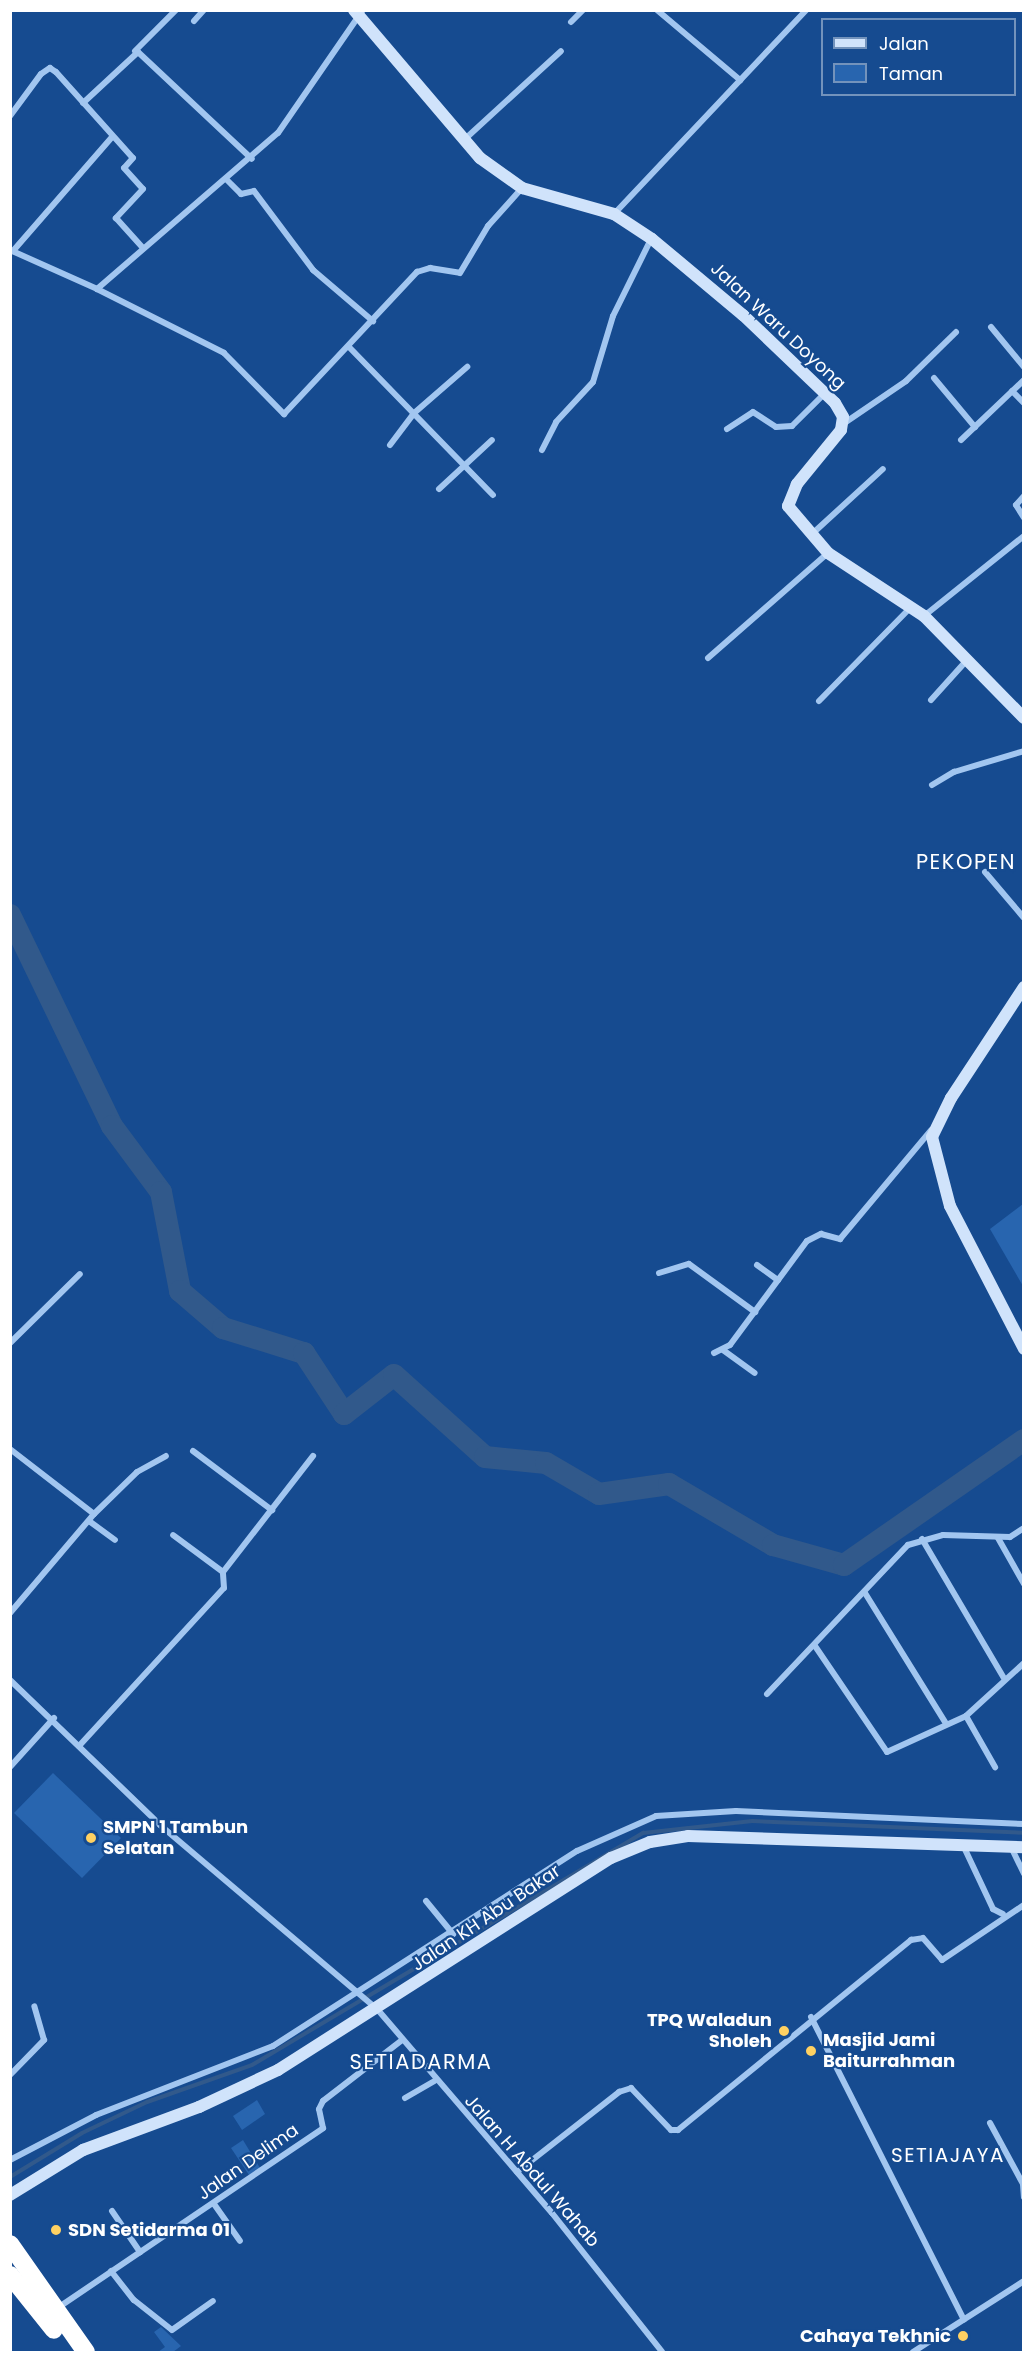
<!DOCTYPE html>
<style>
body{margin:0}
#map{position:relative;width:1034px;height:2363px;overflow:hidden;background:#164b90;font-family:Poppins,sans-serif}
div>[style]{position:absolute}
.green>*{inset:0;background:#2865af}
.stream>*{height:4px;margin:-2px;padding:0 2px;transform-origin:2px;border-radius:2px;background:#31598b}
.river>*{height:22px;margin:-11px;padding:0 11px;transform-origin:11px;border-radius:11px;background:#31598b}
.street>*{height:6px;margin:-3px;padding:0 3px;transform-origin:3px;border-radius:3px;background:#a2c6f0}
.secondary>*{height:12px;margin:-6px;padding:0 6px;transform-origin:6px;border-radius:6px;background:#d0e3fb}
.highway>*{height:18px;margin:-9px;padding:0 9px;transform-origin:9px;border-radius:9px;background:#fff}
.dots>*{width:16px;height:16px;translate:-50% -50%;box-sizing:border-box;border:3px solid #164b90;border-radius:50%}
span{translate:-50% -50%;white-space:nowrap;text-align:center;line-height:1.15;-webkit-text-stroke:4.5px #164b90;paint-order:stroke}
.street-label{font-size:18px;color:#fff}
.poi-label{font-size:18px;color:#fff;font-weight:700}
.left{translate:0 -50%;text-align:left}
.right{translate:-100% -50%;text-align:right}
.neighbourhood-label{font-size:20px;color:#fff;letter-spacing:1.5px}
.quarter-label{font-size:21px;color:#fff;letter-spacing:1.5px}
.frame{position:absolute;inset:0;border:12px solid #fff;pointer-events:none}
.legend{position:absolute;left:821px;top:18px;width:195px;height:78px;box-sizing:border-box;background:#164b90;border:2px solid #7393bc;margin:0;padding:8px 10px;list-style:none;font-size:18px;color:#fff}
.legend li{display:flex;align-items:center;gap:12px;height:30px}
.legend b{width:30px;border:2px solid #7393bc}
</style>
<div id="map">
<div class="green">
<i style="clip-path:polygon(1023px 1204px,1023px 1286px,990px 1229px)"></i>
<i style="clip-path:polygon(53px 1773px,121px 1838px,82px 1878px,14px 1813px)"></i>
<i style="clip-path:polygon(257px 2100px,265px 2114px,242px 2130px,233px 2116px)"></i>
<i style="clip-path:polygon(243px 2140px,260px 2168px,249px 2175px,231px 2148px)"></i>
<i style="clip-path:polygon(161px 2327px,181px 2346px,173px 2352px,158px 2352px,165px 2347px,154px 2332px)"></i>
</div>
<div class="stream">
<i style="left:10px;top:2177px;width:84px;rotate:-31.4deg"></i>
<i style="left:82px;top:2133px;width:72px;rotate:-25.5deg"></i>
<i style="left:147px;top:2102px;width:111px;rotate:-19.4deg"></i>
<i style="left:252px;top:2065px;width:455px;rotate:-30.7deg"></i>
<i style="left:643px;top:1833px;width:110px;rotate:-6.3deg"></i>
<i style="left:752px;top:1821px;width:272px;rotate:2.5deg"></i>
</div>
<div class="river">
<i style="left:10px;top:915px;width:234px;rotate:64.2deg"></i>
<i style="left:112px;top:1126px;width:82px;rotate:53.4deg"></i>
<i style="left:161px;top:1192px;width:101px;rotate:79.1deg"></i>
<i style="left:180px;top:1291px;width:57px;rotate:40.7deg"></i>
<i style="left:223px;top:1328px;width:85px;rotate:17.2deg"></i>
<i style="left:304px;top:1353px;width:73px;rotate:56.7deg"></i>
<i style="left:344px;top:1414px;width:63px;rotate:-38deg"></i>
<i style="left:394px;top:1375px;width:122px;rotate:42deg"></i>
<i style="left:485px;top:1457px;width:61px;rotate:5.6deg"></i>
<i style="left:546px;top:1463px;width:61px;rotate:30.3deg"></i>
<i style="left:599px;top:1494px;width:71px;rotate:-8.1deg"></i>
<i style="left:669px;top:1484px;width:121px;rotate:30.4deg"></i>
<i style="left:773px;top:1545px;width:74px;rotate:15.7deg"></i>
<i style="left:844px;top:1565px;width:219px;rotate:-34.8deg"></i>
</div>
<div class="street">
<i style="left:657px;top:10px;width:109px;rotate:40.1deg"></i>
<i style="left:194px;top:21px;width:15px;rotate:-48deg"></i>
<i style="left:571px;top:22px;width:17px;rotate:-45deg"></i>
<i style="left:135px;top:51px;width:58px;rotate:-45deg"></i>
<i style="left:83px;top:103px;width:75px;rotate:-42.8deg"></i>
<i style="left:138px;top:52px;width:156px;rotate:43.2deg"></i>
<i style="left:10px;top:116px;width:52px;rotate:-53.6deg"></i>
<i style="left:41px;top:74px;width:11px;rotate:-34deg"></i>
<i style="left:50px;top:68px;width:7px;rotate:34deg"></i>
<i style="left:56px;top:72px;width:115px;rotate:48.2deg"></i>
<i style="left:133px;top:158px;width:13px;rotate:132deg"></i>
<i style="left:124px;top:168px;width:28px;rotate:48deg"></i>
<i style="left:143px;top:189px;width:40px;rotate:133deg"></i>
<i style="left:116px;top:218px;width:39px;rotate:48deg"></i>
<i style="left:465px;top:139px;width:130px;rotate:-42.5deg"></i>
<i style="left:227px;top:180px;width:20px;rotate:45deg"></i>
<i style="left:241px;top:194px;width:13px;rotate:-13deg"></i>
<i style="left:254px;top:191px;width:99px;rotate:53.2deg"></i>
<i style="left:313px;top:270px;width:79px;rotate:40.4deg"></i>
<i style="left:614px;top:214px;width:280px;rotate:-46.7deg"></i>
<i style="left:10px;top:250px;width:95px;rotate:24.1deg"></i>
<i style="left:97px;top:289px;width:239px;rotate:-40.8deg"></i>
<i style="left:278px;top:133px;width:150px;rotate:-55.4deg"></i>
<i style="left:13px;top:251px;width:151px;rotate:-49deg"></i>
<i style="left:97px;top:289px;width:142px;rotate:26.7deg"></i>
<i style="left:224px;top:353px;width:86px;rotate:45.5deg"></i>
<i style="left:284px;top:414px;width:195px;rotate:-46.9deg"></i>
<i style="left:417px;top:272px;width:14px;rotate:-17deg"></i>
<i style="left:430px;top:268px;width:30px;rotate:9deg"></i>
<i style="left:460px;top:273px;width:55px;rotate:-59.2deg"></i>
<i style="left:488px;top:226px;width:51px;rotate:-48.2deg"></i>
<i style="left:991px;top:327px;width:52px;rotate:50.5deg"></i>
<i style="left:350px;top:348px;width:205px;rotate:45.8deg"></i>
<i style="left:934px;top:378px;width:64px;rotate:50.1deg"></i>
<i style="left:1012px;top:391px;width:17px;rotate:45deg"></i>
<i style="left:843px;top:424px;width:76px;rotate:-34.3deg"></i>
<i style="left:906px;top:381px;width:70px;rotate:-44.4deg"></i>
<i style="left:727px;top:429px;width:31px;rotate:-33deg"></i>
<i style="left:753px;top:412px;width:27px;rotate:33deg"></i>
<i style="left:776px;top:427px;width:16px;rotate:-4deg"></i>
<i style="left:792px;top:426px;width:47px;rotate:-45deg"></i>
<i style="left:961px;top:440px;width:87px;rotate:-43.6deg"></i>
<i style="left:390px;top:445px;width:39px;rotate:-53deg"></i>
<i style="left:413px;top:414px;width:72px;rotate:-41deg"></i>
<i style="left:542px;top:450px;width:31px;rotate:-63deg"></i>
<i style="left:556px;top:422px;width:54px;rotate:-47.2deg"></i>
<i style="left:593px;top:382px;width:69px;rotate:-73.1deg"></i>
<i style="left:613px;top:316px;width:86px;rotate:-63.7deg"></i>
<i style="left:439px;top:489px;width:72px;rotate:-42.8deg"></i>
<i style="left:1024px;top:496px;width:12px;rotate:132deg"></i>
<i style="left:1016px;top:505px;width:15px;rotate:58deg"></i>
<i style="left:812px;top:534px;width:96px;rotate:-42.5deg"></i>
<i style="left:924px;top:616px;width:128px;rotate:-38.7deg"></i>
<i style="left:708px;top:658px;width:159px;rotate:-41.2deg"></i>
<i style="left:931px;top:700px;width:54px;rotate:-48deg"></i>
<i style="left:819px;top:701px;width:127px;rotate:-45.6deg"></i>
<i style="left:932px;top:785px;width:26px;rotate:-31deg"></i>
<i style="left:954px;top:772px;width:73px;rotate:-16.7deg"></i>
<i style="left:985px;top:872px;width:60px;rotate:49.7deg"></i>
<i style="left:757px;top:1265px;width:26px;rotate:36deg"></i>
<i style="left:659px;top:1273px;width:31px;rotate:-17deg"></i>
<i style="left:689px;top:1264px;width:82px;rotate:36deg"></i>
<i style="left:10px;top:1343px;width:98px;rotate:-44.6deg"></i>
<i style="left:723px;top:1350px;width:39px;rotate:36deg"></i>
<i style="left:714px;top:1353px;width:18px;rotate:-27deg"></i>
<i style="left:730px;top:1345px;width:129px;rotate:-53.5deg"></i>
<i style="left:807px;top:1241px;width:16px;rotate:-27deg"></i>
<i style="left:821px;top:1234px;width:20px;rotate:15deg"></i>
<i style="left:840px;top:1239px;width:142px;rotate:-50.1deg"></i>
<i style="left:10px;top:1449px;width:106px;rotate:37.7deg"></i>
<i style="left:193px;top:1451px;width:99px;rotate:36.8deg"></i>
<i style="left:89px;top:1521px;width:32px;rotate:36deg"></i>
<i style="left:998px;top:1538px;width:53px;rotate:60.5deg"></i>
<i style="left:922px;top:1539px;width:161px;rotate:59.5deg"></i>
<i style="left:223px;top:1572px;width:147px;rotate:-52.2deg"></i>
<i style="left:865px;top:1593px;width:152px;rotate:58.2deg"></i>
<i style="left:10px;top:1613px;width:130px;rotate:-49.7deg"></i>
<i style="left:94px;top:1514px;width:60px;rotate:-44.3deg"></i>
<i style="left:137px;top:1472px;width:33px;rotate:-29deg"></i>
<i style="left:815px;top:1646px;width:128px;rotate:55.8deg"></i>
<i style="left:887px;top:1752px;width:87px;rotate:-24.5deg"></i>
<i style="left:966px;top:1716px;width:79px;rotate:-42.4deg"></i>
<i style="left:10px;top:1680px;width:209px;rotate:44deg"></i>
<i style="left:160px;top:1825px;width:286px;rotate:40.3deg"></i>
<i style="left:378px;top:2010px;width:267px;rotate:49.4deg"></i>
<i style="left:552px;top:2213px;width:177px;rotate:51.6deg"></i>
<i style="left:767px;top:1694px;width:205px;rotate:-46.6deg"></i>
<i style="left:908px;top:1545px;width:36px;rotate:-16deg"></i>
<i style="left:943px;top:1535px;width:67px;rotate:1.7deg"></i>
<i style="left:1010px;top:1537px;width:17px;rotate:-33deg"></i>
<i style="left:966px;top:1716px;width:59px;rotate:60.4deg"></i>
<i style="left:79px;top:1746px;width:214px;rotate:-47.5deg"></i>
<i style="left:224px;top:1588px;width:16px;rotate:-94deg"></i>
<i style="left:223px;top:1572px;width:62px;rotate:-143.5deg"></i>
<i style="left:10px;top:1767px;width:66px;rotate:-48.1deg"></i>
<i style="left:962px;top:1843px;width:73px;rotate:64.8deg"></i>
<i style="left:993px;top:1909px;width:11px;rotate:27deg"></i>
<i style="left:1011px;top:1847px;width:30px;rotate:64deg"></i>
<i style="left:426px;top:1901px;width:43px;rotate:50.7deg"></i>
<i style="left:811px;top:2017px;width:339px;rotate:63.2deg"></i>
<i style="left:10px;top:2075px;width:49px;rotate:-45.8deg"></i>
<i style="left:44px;top:2040px;width:35px;rotate:-106deg"></i>
<i style="left:405px;top:2098px;width:34px;rotate:-30deg"></i>
<i style="left:990px;top:2123px;width:69px;rotate:61.6deg"></i>
<i style="left:1023px;top:2184px;width:13px;rotate:86deg"></i>
<i style="left:10px;top:2160px;width:97px;rotate:-27.6deg"></i>
<i style="left:96px;top:2115px;width:190px;rotate:-21.3deg"></i>
<i style="left:273px;top:2046px;width:361px;rotate:-32.7deg"></i>
<i style="left:577px;top:1851px;width:86px;rotate:-23.9deg"></i>
<i style="left:656px;top:1816px;width:80px;rotate:-3.6deg"></i>
<i style="left:736px;top:1811px;width:288px;rotate:2.6deg"></i>
<i style="left:517px;top:2172px;width:130px;rotate:-38.1deg"></i>
<i style="left:619px;top:2092px;width:13px;rotate:-18deg"></i>
<i style="left:631px;top:2088px;width:58px;rotate:46.4deg"></i>
<i style="left:671px;top:2130px;width:7px"></i>
<i style="left:678px;top:2130px;width:301px;rotate:-39.2deg"></i>
<i style="left:911px;top:1940px;width:12px;rotate:-9deg"></i>
<i style="left:923px;top:1938px;width:29px;rotate:49deg"></i>
<i style="left:942px;top:1960px;width:99px;rotate:-33.9deg"></i>
<i style="left:214px;top:2204px;width:45px;rotate:54.9deg"></i>
<i style="left:112px;top:2211px;width:50px;rotate:55.7deg"></i>
<i style="left:111px;top:2271px;width:37px;rotate:52deg"></i>
<i style="left:134px;top:2300px;width:48px;rotate:38.3deg"></i>
<i style="left:172px;top:2330px;width:50px;rotate:-35.3deg"></i>
<i style="left:59px;top:2307px;width:319px;rotate:-34.1deg"></i>
<i style="left:323px;top:2128px;width:19px;rotate:-102deg"></i>
<i style="left:319px;top:2109px;width:9px;rotate:-63deg"></i>
<i style="left:323px;top:2101px;width:98px;rotate:-37.6deg"></i>
<i style="left:913px;top:2352px;width:132px;rotate:-32.6deg"></i>
</div>
<div class="secondary">
<i style="left:354px;top:10px;width:194px;rotate:49.6deg"></i>
<i style="left:480px;top:158px;width:52px;rotate:35.5deg"></i>
<i style="left:522px;top:188px;width:96px;rotate:15.8deg"></i>
<i style="left:614px;top:214px;width:45px;rotate:33.3deg"></i>
<i style="left:652px;top:239px;width:119px;rotate:39.9deg"></i>
<i style="left:743px;top:315px;width:127px;rotate:43.7deg"></i>
<i style="left:835px;top:403px;width:16px;rotate:60deg"></i>
<i style="left:843px;top:417px;width:13px;rotate:99deg"></i>
<i style="left:841px;top:430px;width:70px;rotate:129.2deg"></i>
<i style="left:797px;top:484px;width:24px;rotate:112deg"></i>
<i style="left:788px;top:506px;width:62px;rotate:49.6deg"></i>
<i style="left:828px;top:553px;width:115px;rotate:33.3deg"></i>
<i style="left:924px;top:616px;width:143px;rotate:45.6deg"></i>
<i style="left:1024px;top:987px;width:133px;rotate:123.3deg"></i>
<i style="left:951px;top:1098px;width:43px;rotate:116deg"></i>
<i style="left:932px;top:1137px;width:71px;rotate:75.4deg"></i>
<i style="left:950px;top:1206px;width:161px;rotate:62.6deg"></i>
<i style="left:10px;top:2195px;width:86px;rotate:-31.7deg"></i>
<i style="left:83px;top:2150px;width:124px;rotate:-20.3deg"></i>
<i style="left:199px;top:2107px;width:87px;rotate:-25.1deg"></i>
<i style="left:278px;top:2070px;width:395px;rotate:-32.5deg"></i>
<i style="left:611px;top:1858px;width:42px;rotate:-22.3deg"></i>
<i style="left:650px;top:1842px;width:38px;rotate:-9deg"></i>
<i style="left:688px;top:1836px;width:336px;rotate:1.9deg"></i>
</div>
<div class="highway">
<i style="left:10px;top:2244px;width:132px;rotate:54.9deg"></i>
<i style="left:10px;top:2275px;width:70px;rotate:51.3deg"></i>
</div>
<div class="dots">
<i style="left:91px;top:1838px;background:#ffd162"></i>
<i style="left:784px;top:2031px;background:#ffd162"></i>
<i style="left:811px;top:2051px;background:#ffd162"></i>
<i style="left:56px;top:2230px;background:#ffd162"></i>
<i style="left:963px;top:2336px;background:#ffd162"></i>
</div>
<div class="street-label">
<span style="left:778px;top:326px;rotate:43deg">Jalan Waru Doyong</span>
<span style="left:486px;top:1918px;rotate:-34deg">Jalan KH Abu Bakar</span>
<span style="left:248px;top:2162px;rotate:-35deg">Jalan Delima</span>
<span style="left:532px;top:2171px;rotate:49deg">Jalan H Abdul Wahab</span>
</div>
<div class="poi-label">
<span class="left" style="left:103px;top:1838px">SMPN 1 Tambun<br>Selatan</span>
<span class="right" style="left:772px;top:2031px">TPQ Waladun<br>Sholeh</span>
<span class="left" style="left:823px;top:2051px">Masjid Jami<br>Baiturrahman</span>
<span class="left" style="left:68px;top:2230px">SDN Setidarma 01</span>
<span class="right" style="left:951px;top:2336px">Cahaya Tekhnic</span>
</div>
<div class="neighbourhood-label">
<span style="left:948px;top:2155px">SETIAJAYA</span>
</div>
<div class="quarter-label">
<span style="left:966px;top:862px">PEKOPEN</span>
<span style="left:421px;top:2062px">SETIADARMA</span>
</div>
<div class="frame"></div>
<ul class="legend">
<li><b style="height:8px;background:#d0e3fb"></b>Jalan</li>
<li><b style="height:16px;background:#2865af"></b>Taman</li>
</ul>
</div>
